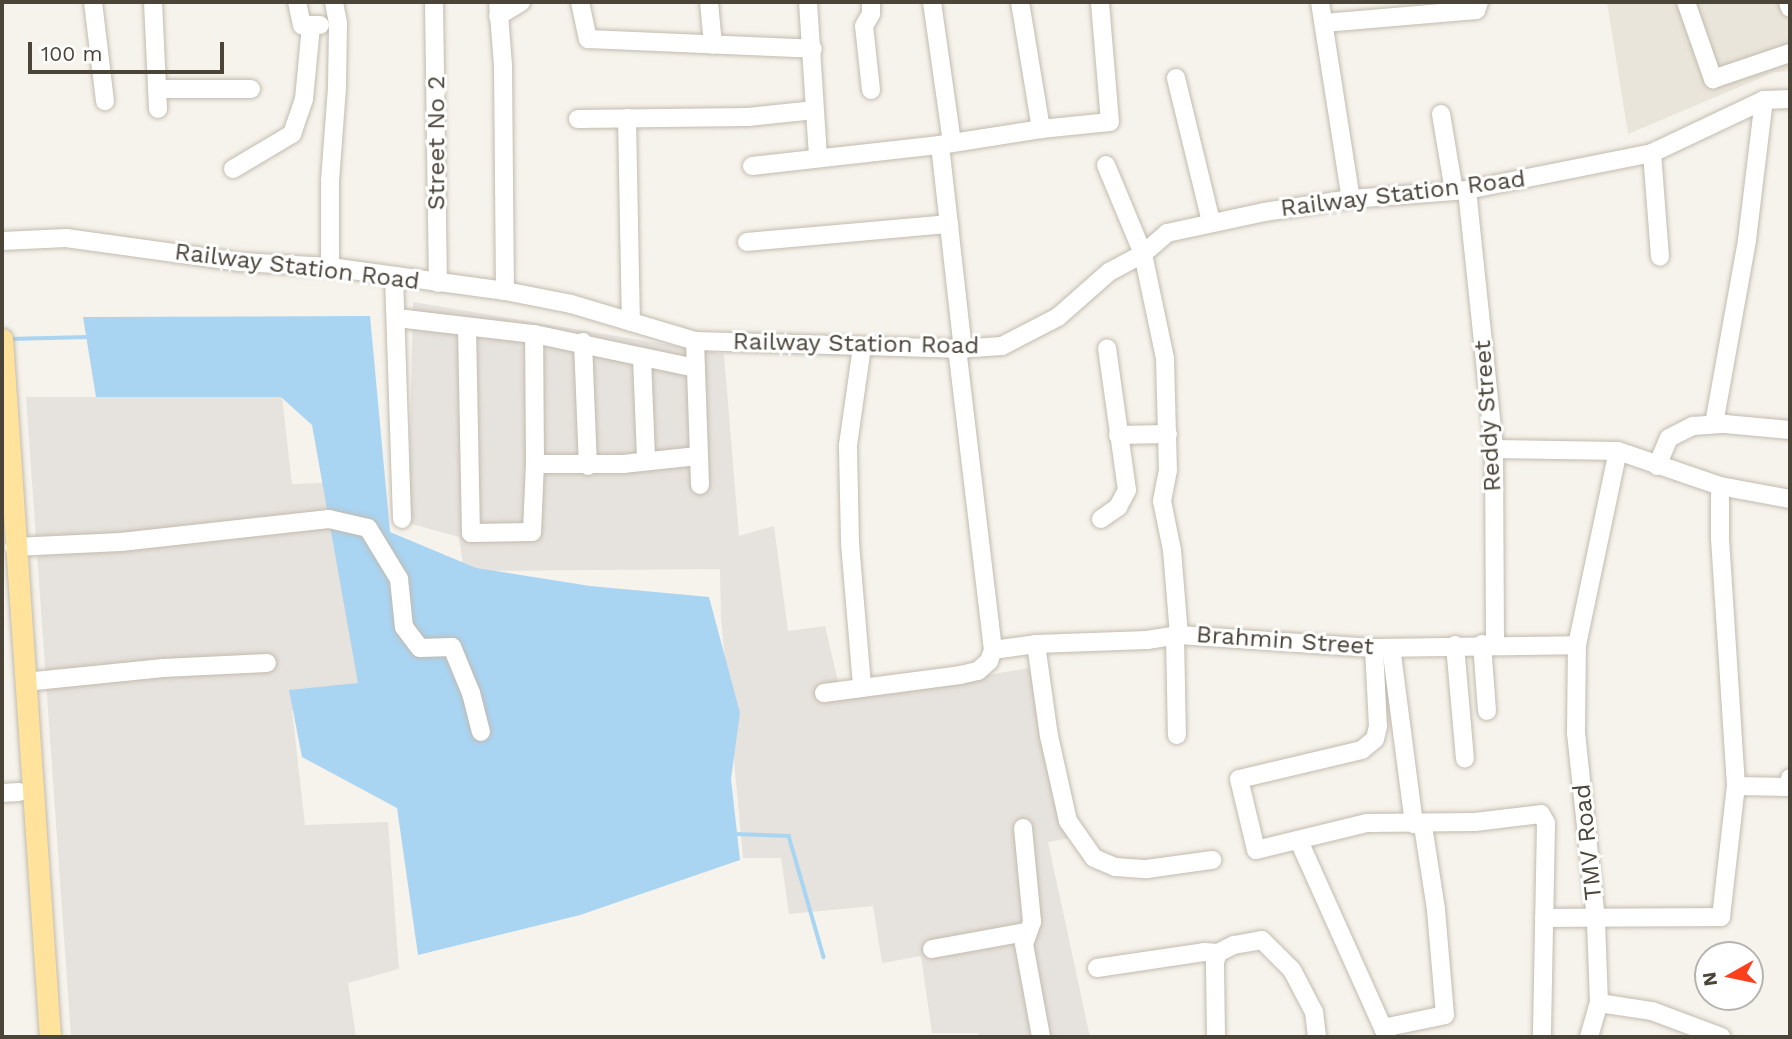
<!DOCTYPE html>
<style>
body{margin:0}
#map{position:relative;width:1792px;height:1039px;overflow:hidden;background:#f6f3ec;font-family:"Work Sans",sans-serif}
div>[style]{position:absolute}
.residential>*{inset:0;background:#eae5da}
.industrial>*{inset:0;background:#e6e2dd}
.water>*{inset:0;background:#a9d4f2}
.stream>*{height:3.5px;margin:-1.75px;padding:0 1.75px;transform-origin:1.75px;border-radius:1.75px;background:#a9d4f2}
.roads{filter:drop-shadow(0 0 2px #c2bbae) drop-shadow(0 0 2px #c2bbae)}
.minor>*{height:18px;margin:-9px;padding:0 9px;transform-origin:9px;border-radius:9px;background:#fff}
.major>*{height:21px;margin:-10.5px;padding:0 10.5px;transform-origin:10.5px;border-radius:10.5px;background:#ffe39c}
span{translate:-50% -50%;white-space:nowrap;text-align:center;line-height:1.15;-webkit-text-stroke:6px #fff;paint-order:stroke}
.street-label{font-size:24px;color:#4b4439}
.frame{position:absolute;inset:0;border:4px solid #4b4439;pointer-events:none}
.north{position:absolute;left:1694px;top:941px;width:70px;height:70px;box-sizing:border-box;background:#fff;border:2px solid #b7b4b0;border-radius:50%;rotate:261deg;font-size:19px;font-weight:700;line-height:28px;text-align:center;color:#4b4439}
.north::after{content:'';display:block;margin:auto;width:24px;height:32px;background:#fc3f1d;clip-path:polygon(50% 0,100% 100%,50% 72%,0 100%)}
.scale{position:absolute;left:28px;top:42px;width:196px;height:32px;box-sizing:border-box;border:4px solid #4b4439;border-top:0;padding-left:9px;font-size:21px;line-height:24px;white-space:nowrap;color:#4b4439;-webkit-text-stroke:5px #fff;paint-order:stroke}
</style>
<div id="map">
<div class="residential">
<i style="clip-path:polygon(1607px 2px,1790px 2px,1790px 71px,1775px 72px,1628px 134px)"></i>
</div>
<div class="industrial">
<i style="clip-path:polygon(413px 302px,724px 354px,739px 536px,774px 526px,788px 631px,825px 626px,842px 698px,1030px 668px,1070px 838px,1048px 842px,1090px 1037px,979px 1037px,978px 1033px,932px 1033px,921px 956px,882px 963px,873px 906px,789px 914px,781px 858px,743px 858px,721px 618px,720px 569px,464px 571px,459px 537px,408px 523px)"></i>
<i style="clip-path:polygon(26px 397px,282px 397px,292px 484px,352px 482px,365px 705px,292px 710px,305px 825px,388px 822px,399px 969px,348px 983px,356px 1037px,71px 1037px)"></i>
</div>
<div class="water">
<i style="clip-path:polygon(370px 316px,390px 532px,476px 568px,590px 586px,709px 597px,740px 713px,731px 779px,740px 860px,580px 915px,418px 955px,397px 808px,302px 757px,289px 690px,358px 683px,312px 425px,281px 397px,96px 397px,83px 317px)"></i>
</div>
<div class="stream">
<i style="left:9px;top:339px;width:79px;rotate:-1.5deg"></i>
<i style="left:735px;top:834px;width:54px;rotate:2.1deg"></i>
<i style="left:789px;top:836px;width:126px;rotate:73.9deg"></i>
</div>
<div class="roads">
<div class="minor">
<i style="left:93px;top:2px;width:100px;rotate:83.1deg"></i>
<i style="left:153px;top:2px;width:107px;rotate:87.3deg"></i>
<i style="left:297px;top:2px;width:24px;rotate:78deg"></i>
<i style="left:302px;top:25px;width:18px"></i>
<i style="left:434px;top:2px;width:281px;rotate:89.2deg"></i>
<i style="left:498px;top:2px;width:63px;rotate:85.5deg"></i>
<i style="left:503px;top:65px;width:226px;rotate:89.5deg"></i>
<i style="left:580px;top:2px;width:38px;rotate:78deg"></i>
<i style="left:588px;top:39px;width:225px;rotate:2.5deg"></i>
<i style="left:709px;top:2px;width:43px;rotate:84.7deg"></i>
<i style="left:808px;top:2px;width:156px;rotate:86.3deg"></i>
<i style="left:932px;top:2px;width:141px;rotate:81.9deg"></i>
<i style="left:1020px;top:2px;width:129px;rotate:80.6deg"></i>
<i style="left:1320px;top:2px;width:199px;rotate:81.1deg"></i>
<i style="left:1686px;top:2px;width:82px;rotate:70.7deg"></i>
<i style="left:1713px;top:79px;width:81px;rotate:-18.7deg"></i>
<i style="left:1788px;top:2px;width:6px;rotate:72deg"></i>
<i style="left:498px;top:16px;width:27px;rotate:-31deg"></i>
<i style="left:1324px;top:23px;width:153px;rotate:-4.9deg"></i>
<i style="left:1476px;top:10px;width:9px;rotate:-69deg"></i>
<i style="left:1176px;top:78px;width:148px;rotate:76.3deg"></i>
<i style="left:157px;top:89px;width:94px"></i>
<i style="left:871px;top:90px;width:64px;rotate:-96.2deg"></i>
<i style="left:864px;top:26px;width:14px;rotate:-60deg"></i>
<i style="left:871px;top:14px;width:12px;rotate:-90deg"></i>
<i style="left:1441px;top:114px;width:78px;rotate:80.4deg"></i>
<i style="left:627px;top:118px;width:204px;rotate:88.9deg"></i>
<i style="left:578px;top:119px;width:170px;rotate:-0.7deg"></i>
<i style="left:748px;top:117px;width:67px;rotate:-6deg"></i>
<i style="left:940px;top:145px;width:102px;rotate:-9deg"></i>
<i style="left:1041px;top:129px;width:69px;rotate:-5.8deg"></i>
<i style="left:1110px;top:122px;width:120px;rotate:-94.8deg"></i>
<i style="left:1652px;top:153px;width:104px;rotate:85.6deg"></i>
<i style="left:1106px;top:165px;width:96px;rotate:67.4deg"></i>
<i style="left:1143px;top:254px;width:106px;rotate:78.1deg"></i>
<i style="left:1165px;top:358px;width:112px;rotate:88.5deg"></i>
<i style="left:1168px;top:470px;width:32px;rotate:101deg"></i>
<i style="left:1162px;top:501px;width:50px;rotate:78.5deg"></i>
<i style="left:1172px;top:550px;width:85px;rotate:85.3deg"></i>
<i style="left:752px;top:166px;width:189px;rotate:-6.4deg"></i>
<i style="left:940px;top:145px;width:205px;rotate:83.6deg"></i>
<i style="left:233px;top:169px;width:69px;rotate:-30.7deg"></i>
<i style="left:292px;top:134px;width:37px;rotate:-71deg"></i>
<i style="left:304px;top:99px;width:73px;rotate:-84.5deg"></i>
<i style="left:1467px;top:190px;width:260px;rotate:84deg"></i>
<i style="left:1494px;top:449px;width:195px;rotate:89.7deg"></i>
<i style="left:2px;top:241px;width:64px;rotate:-2.7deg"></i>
<i style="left:66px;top:238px;width:176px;rotate:7.9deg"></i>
<i style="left:240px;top:262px;width:90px;rotate:3.2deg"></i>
<i style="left:330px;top:267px;width:177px;rotate:7.8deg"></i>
<i style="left:505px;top:291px;width:67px;rotate:11.1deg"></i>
<i style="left:571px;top:304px;width:129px;rotate:16.6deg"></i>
<i style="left:695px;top:341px;width:262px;rotate:1.7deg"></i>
<i style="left:957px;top:349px;width:45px;rotate:-3.8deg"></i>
<i style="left:1002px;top:346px;width:63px;rotate:-27.4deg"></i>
<i style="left:1058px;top:317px;width:68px;rotate:-41.4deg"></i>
<i style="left:1109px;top:272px;width:38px;rotate:-28deg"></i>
<i style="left:1143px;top:254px;width:32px;rotate:-41deg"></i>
<i style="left:1167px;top:233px;width:99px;rotate:-12.2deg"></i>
<i style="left:1264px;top:212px;width:88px;rotate:-8.5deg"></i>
<i style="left:1351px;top:199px;width:116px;rotate:-4.4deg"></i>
<i style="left:1467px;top:190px;width:189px;rotate:-11.3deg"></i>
<i style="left:1652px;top:153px;width:124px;rotate:-25.3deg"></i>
<i style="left:1764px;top:100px;width:26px;rotate:-2deg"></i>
<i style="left:747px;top:242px;width:203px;rotate:-5.1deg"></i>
<i style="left:330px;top:267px;width:86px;rotate:-90deg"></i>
<i style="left:330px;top:181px;width:93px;rotate:-85.7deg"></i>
<i style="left:337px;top:88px;width:65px;rotate:-89.1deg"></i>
<i style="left:338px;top:23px;width:21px;rotate:-101deg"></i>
<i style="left:394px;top:277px;width:242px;rotate:88.1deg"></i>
<i style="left:397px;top:318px;width:138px;rotate:6.7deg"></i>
<i style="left:534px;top:334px;width:165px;rotate:11.9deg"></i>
<i style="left:467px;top:327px;width:206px;rotate:88.9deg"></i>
<i style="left:471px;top:533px;width:61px;rotate:-0.9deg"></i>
<i style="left:532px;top:532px;width:68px;rotate:-87.5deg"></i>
<i style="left:535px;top:464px;width:130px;rotate:-90.4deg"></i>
<i style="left:695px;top:341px;width:144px;rotate:88deg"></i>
<i style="left:583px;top:342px;width:124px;rotate:87.7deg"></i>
<i style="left:642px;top:358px;width:101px;rotate:87.7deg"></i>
<i style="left:1714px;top:424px;width:187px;rotate:-79.8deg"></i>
<i style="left:1747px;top:240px;width:141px;rotate:-83.1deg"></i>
<i style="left:1118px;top:435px;width:50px;rotate:-1.1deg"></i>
<i style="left:1494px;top:449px;width:124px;rotate:0.9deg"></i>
<i style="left:1618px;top:451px;width:108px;rotate:18.9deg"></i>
<i style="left:535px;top:464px;width:88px"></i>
<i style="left:623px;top:464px;width:75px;rotate:-6.1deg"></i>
<i style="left:1657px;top:466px;width:30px;rotate:-67deg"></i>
<i style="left:1669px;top:438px;width:27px;rotate:-27deg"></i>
<i style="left:1693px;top:426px;width:32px;rotate:-4deg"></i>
<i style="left:1725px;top:424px;width:65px;rotate:5.3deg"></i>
<i style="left:1101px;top:519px;width:21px;rotate:-35deg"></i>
<i style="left:1118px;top:507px;width:19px;rotate:-62deg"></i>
<i style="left:1127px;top:490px;width:143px;rotate:-98deg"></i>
<i style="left:14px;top:547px;width:107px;rotate:-2.7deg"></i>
<i style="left:121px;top:542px;width:209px;rotate:-6.3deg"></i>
<i style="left:329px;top:519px;width:40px;rotate:13deg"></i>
<i style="left:368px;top:528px;width:60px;rotate:58.7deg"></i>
<i style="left:399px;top:579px;width:48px;rotate:84.1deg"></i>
<i style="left:404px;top:627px;width:26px;rotate:53deg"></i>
<i style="left:420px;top:648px;width:32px;rotate:-2deg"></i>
<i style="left:452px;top:647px;width:50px;rotate:67.6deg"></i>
<i style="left:471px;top:693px;width:40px;rotate:75.6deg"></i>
<i style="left:1175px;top:635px;width:100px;rotate:88.9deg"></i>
<i style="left:1036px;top:644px;width:93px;rotate:82deg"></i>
<i style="left:1049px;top:736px;width:87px;rotate:77.4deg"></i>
<i style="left:1068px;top:821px;width:45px;rotate:54.9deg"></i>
<i style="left:1094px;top:858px;width:23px;rotate:23deg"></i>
<i style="left:1115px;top:867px;width:32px;rotate:4deg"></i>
<i style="left:1147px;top:869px;width:66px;rotate:-7.9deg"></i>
<i style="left:1482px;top:644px;width:67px;rotate:85.7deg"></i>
<i style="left:1455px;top:645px;width:114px;rotate:85deg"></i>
<i style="left:1374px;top:648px;width:78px;rotate:87.1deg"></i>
<i style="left:1378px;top:726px;width:13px;rotate:103deg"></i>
<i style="left:1375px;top:739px;width:17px;rotate:140deg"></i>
<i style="left:1362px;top:750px;width:126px;rotate:166.7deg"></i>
<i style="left:1239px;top:779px;width:73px;rotate:76.5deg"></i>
<i style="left:1256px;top:850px;width:114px;rotate:-13.7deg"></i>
<i style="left:1367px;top:823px;width:108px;rotate:-0.5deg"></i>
<i style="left:1475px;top:822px;width:66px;rotate:-6.9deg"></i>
<i style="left:1541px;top:814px;width:10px;rotate:61deg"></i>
<i style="left:1546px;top:823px;width:214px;rotate:91.1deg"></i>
<i style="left:993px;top:650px;width:43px;rotate:-7.9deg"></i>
<i style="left:1036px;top:644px;width:111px;rotate:-2.1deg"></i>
<i style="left:1147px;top:640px;width:32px;rotate:-9deg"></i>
<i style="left:1179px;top:635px;width:195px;rotate:3.8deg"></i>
<i style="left:1374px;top:648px;width:203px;rotate:-0.8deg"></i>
<i style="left:25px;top:682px;width:139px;rotate:-5.8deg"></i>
<i style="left:163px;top:668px;width:104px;rotate:-2.8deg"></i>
<i style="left:862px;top:686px;width:144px;rotate:-94.8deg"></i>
<i style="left:850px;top:543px;width:98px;rotate:-91.2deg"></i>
<i style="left:848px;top:445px;width:99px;rotate:-81.9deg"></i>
<i style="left:824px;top:693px;width:137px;rotate:-7.5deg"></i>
<i style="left:960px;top:675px;width:18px;rotate:-13deg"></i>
<i style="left:978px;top:671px;width:15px;rotate:-42deg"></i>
<i style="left:989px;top:661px;width:12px;rotate:-70deg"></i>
<i style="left:993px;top:650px;width:303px;rotate:-96.8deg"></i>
<i style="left:1736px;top:786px;width:52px;rotate:1.1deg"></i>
<i style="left:1788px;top:787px;width:9px;rotate:-77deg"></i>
<i style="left:2px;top:793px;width:17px;rotate:-3deg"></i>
<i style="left:1023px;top:828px;width:94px;rotate:84.5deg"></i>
<i style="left:1032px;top:922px;width:23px;rotate:110deg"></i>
<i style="left:1024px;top:944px;width:95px;rotate:79.6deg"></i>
<i style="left:1299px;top:841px;width:215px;rotate:65.8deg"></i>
<i style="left:1544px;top:918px;width:177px;rotate:-0.3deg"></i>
<i style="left:1721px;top:917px;width:132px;rotate:-83.5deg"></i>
<i style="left:1736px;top:786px;width:248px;rotate:-93.7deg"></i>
<i style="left:1720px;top:539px;width:53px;rotate:-90deg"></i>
<i style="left:1720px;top:486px;width:71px;rotate:10.5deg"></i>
<i style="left:932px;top:949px;width:96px;rotate:-10.3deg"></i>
<i style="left:1097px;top:968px;width:108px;rotate:-8.5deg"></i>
<i style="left:1204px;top:952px;width:14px;rotate:4deg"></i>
<i style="left:1599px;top:1003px;width:54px;rotate:8.6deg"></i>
<i style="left:1652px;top:1011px;width:74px;rotate:20.6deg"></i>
<i style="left:1383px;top:1028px;width:63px;rotate:-11.8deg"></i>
<i style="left:1445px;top:1015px;width:106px;rotate:-94.9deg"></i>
<i style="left:1436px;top:909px;width:84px;rotate:-98.9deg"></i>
<i style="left:1423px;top:826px;width:9px;rotate:-167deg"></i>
<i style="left:1414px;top:824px;width:177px;rotate:-97.4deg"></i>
<i style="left:1216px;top:1037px;width:75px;rotate:-90.8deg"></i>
<i style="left:1215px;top:962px;width:9px;rotate:-72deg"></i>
<i style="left:1218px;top:953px;width:18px;rotate:-27deg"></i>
<i style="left:1234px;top:945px;width:28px;rotate:-10deg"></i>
<i style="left:1262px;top:940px;width:42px;rotate:45deg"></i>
<i style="left:1292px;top:970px;width:47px;rotate:62.4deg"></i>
<i style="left:1314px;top:1012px;width:25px;rotate:83deg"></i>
<i style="left:1589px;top:1037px;width:35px;rotate:-74deg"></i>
<i style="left:1599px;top:1003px;width:83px;rotate:-92.1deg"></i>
<i style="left:1596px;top:920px;width:187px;rotate:-96.1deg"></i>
<i style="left:1576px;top:734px;width:89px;rotate:-89.4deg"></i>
<i style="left:1577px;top:645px;width:198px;rotate:-78.1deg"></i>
</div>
<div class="major">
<i style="left:2px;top:339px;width:700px;rotate:86.07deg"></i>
</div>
</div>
<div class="street-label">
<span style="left:437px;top:143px;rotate:-90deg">Street No 2</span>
<span style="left:1403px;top:194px;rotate:-7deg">Railway Station Road</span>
<span style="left:297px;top:267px;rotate:7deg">Railway Station Road</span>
<span style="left:856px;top:344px;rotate:1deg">Railway Station Road</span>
<span style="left:1488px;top:416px;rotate:-94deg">Reddy Street</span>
<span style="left:1285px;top:641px;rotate:4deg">Brahmin Street</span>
<span style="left:1588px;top:842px;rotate:-96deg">TMV Road</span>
</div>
<div class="frame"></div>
<div class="north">N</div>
<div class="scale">100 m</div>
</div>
